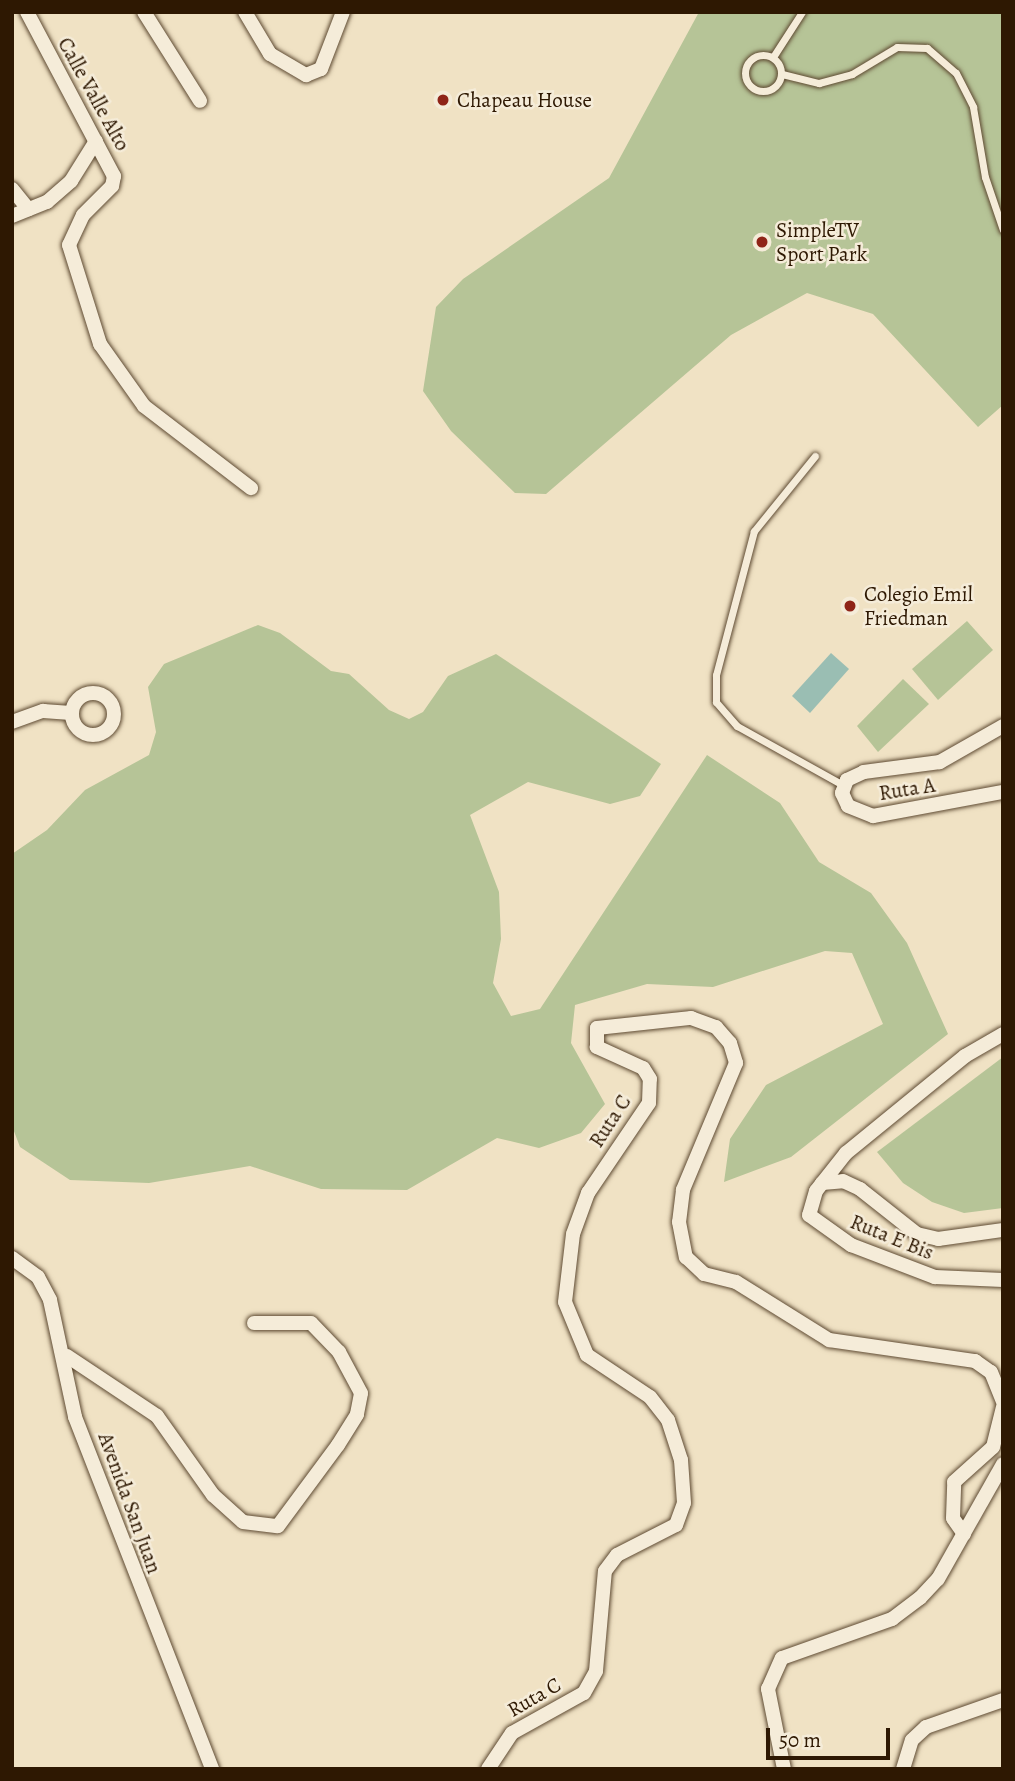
<!DOCTYPE html>
<style>
body{margin:0}
#map{position:relative;width:1015px;height:1781px;overflow:hidden;background:#f0e2c4;font-family:Alegreya,serif}
div>[style]{position:absolute}
.green>*{inset:0;background:#b6c497}
.water>*{inset:0;background:#9abeb3}
.roads{filter:drop-shadow(0 0 2px #5e4a32) drop-shadow(0 0 2px #5e4a32)}
.service>*{height:7px;margin:-3.5px;padding:0 3.5px;transform-origin:3.5px;border-radius:3.5px;background:#f5ecd9}
.service>.ring{margin:-3.5px;padding:0;box-sizing:content-box;background:none;border:7px solid #f5ecd9;border-radius:50%}
.minor>*{height:14px;margin:-7px;padding:0 7px;transform-origin:7px;border-radius:7px;background:#f5ecd9}
.minor>.ring{margin:-7px;padding:0;box-sizing:content-box;background:none;border:14px solid #f5ecd9;border-radius:50%}
.dots>*{width:19px;height:19px;translate:-50% -50%;box-sizing:border-box;border:4px solid #f5ecd9;border-radius:50%}
span{translate:-50% -50%;white-space:nowrap;text-align:center;line-height:1.15;-webkit-text-stroke:5px #f5ecd9;paint-order:stroke}
.street-label{font-size:21px;color:#2e1802}
.poi-label{font-size:21px;color:#2e1802}
.left{translate:0 -50%;text-align:left}
.frame{position:absolute;inset:0;border:14px solid #2e1802;pointer-events:none}
.scale{position:absolute;left:766px;top:1728px;width:124px;height:32px;box-sizing:border-box;border:4px solid #2e1802;border-top:0;padding-left:9px;font-size:21px;line-height:24px;white-space:nowrap;color:#2e1802;-webkit-text-stroke:5px #f5ecd9;paint-order:stroke}
</style>
<div id="map">
<div class="green">
<i style="clip-path:polygon(699px 12px,1003px 12px,1003px 405px,978px 427px,873px 314px,807px 293px,731px 335px,546px 494px,515px 493px,451px 431px,423px 391px,436px 307px,463px 279px,609px 178px)"></i>
<i style="clip-path:polygon(967px 621px,993px 650px,938px 700px,912px 669px)"></i>
<i style="clip-path:polygon(258px 625px,280px 633px,331px 671px,349px 674px,389px 710px,409px 719px,423px 712px,448px 676px,496px 654px,661px 764px,640px 796px,610px 804px,528px 782px,470px 815px,499px 892px,501px 939px,493px 983px,511px 1016px,540px 1009px,707px 755px,780px 803px,819px 862px,871px 893px,907px 943px,948px 1034px,791px 1157px,724px 1182px,730px 1139px,766px 1085px,883px 1024px,852px 953px,825px 951px,713px 987px,647px 984px,575px 1005px,571px 1043px,605px 1104px,581px 1133px,539px 1148px,497px 1138px,407px 1190px,321px 1189px,250px 1166px,149px 1183px,70px 1180px,20px 1147px,12px 1126px,12px 854px,47px 830px,85px 790px,149px 755px,156px 732px,148px 687px,164px 664px)"></i>
<i style="clip-path:polygon(903px 679px,929px 704px,878px 752px,857px 726px)"></i>
<i style="clip-path:polygon(1003px 1057px,1003px 1208px,964px 1213px,932px 1202px,903px 1183px,877px 1152px)"></i>
</div>
<div class="water">
<i style="clip-path:polygon(831px 653px,849px 669px,810px 713px,792px 696px)"></i>
</div>
<div class="roads">
<div class="service">
<i class="ring" style="left:745px;top:55px;width:29px;height:29px"></i>
<i style="left:773px;top:57px;width:54px;rotate:-57.2deg"></i>
<i style="left:782px;top:74px;width:38px;rotate:14deg"></i>
<i style="left:819px;top:83px;width:34px;rotate:-15deg"></i>
<i style="left:852px;top:74px;width:52px;rotate:-31deg"></i>
<i style="left:897px;top:47px;width:30px;rotate:2deg"></i>
<i style="left:927px;top:48px;width:38px;rotate:41deg"></i>
<i style="left:956px;top:73px;width:38px;rotate:63deg"></i>
<i style="left:973px;top:107px;width:71px;rotate:80.3deg"></i>
<i style="left:985px;top:177px;width:56px;rotate:71.2deg"></i>
<i style="left:815px;top:456px;width:97px;rotate:129.1deg"></i>
<i style="left:754px;top:531px;width:149px;rotate:104.8deg"></i>
<i style="left:716px;top:675px;width:27px;rotate:90deg"></i>
<i style="left:716px;top:702px;width:32px;rotate:49deg"></i>
<i style="left:737px;top:726px;width:121px;rotate:29.1deg"></i>
</div>
<div class="minor">
<i style="left:27px;top:12px;width:186px;rotate:62.1deg"></i>
<i style="left:114px;top:176px;width:10px;rotate:101deg"></i>
<i style="left:112px;top:186px;width:41px;rotate:135deg"></i>
<i style="left:83px;top:215px;width:33px;rotate:115deg"></i>
<i style="left:69px;top:245px;width:104px;rotate:72.6deg"></i>
<i style="left:100px;top:344px;width:76px;rotate:54.6deg"></i>
<i style="left:144px;top:406px;width:135px;rotate:37.5deg"></i>
<i style="left:144px;top:12px;width:105px;rotate:57.8deg"></i>
<i style="left:245px;top:12px;width:49px;rotate:59.2deg"></i>
<i style="left:270px;top:54px;width:42px;rotate:30.3deg"></i>
<i style="left:306px;top:75px;width:16px;rotate:-22deg"></i>
<i style="left:321px;top:69px;width:61px;rotate:-68.9deg"></i>
<i style="left:12px;top:189px;width:26px;rotate:51deg"></i>
<i style="left:12px;top:216px;width:38px;rotate:-22deg"></i>
<i style="left:47px;top:202px;width:32px;rotate:-41deg"></i>
<i style="left:71px;top:181px;width:47px;rotate:-58deg"></i>
<i class="ring" style="left:72px;top:693px;width:28px;height:28px"></i>
<i style="left:12px;top:722px;width:33px;rotate:-20deg"></i>
<i style="left:43px;top:711px;width:28px;rotate:4deg"></i>
<i style="left:1003px;top:726px;width:73px;rotate:150.3deg"></i>
<i style="left:940px;top:762px;width:77px;rotate:172.5deg"></i>
<i style="left:864px;top:772px;width:19px;rotate:155deg"></i>
<i style="left:847px;top:780px;width:14px;rotate:111deg"></i>
<i style="left:842px;top:793px;width:14px;rotate:65deg"></i>
<i style="left:848px;top:806px;width:27px;rotate:22deg"></i>
<i style="left:873px;top:816px;width:132px;rotate:-10.5deg"></i>
<i style="left:1003px;top:1034px;width:44px;rotate:149.9deg"></i>
<i style="left:965px;top:1056px;width:154px;rotate:140.8deg"></i>
<i style="left:846px;top:1153px;width:48px;rotate:128.3deg"></i>
<i style="left:816px;top:1191px;width:25px;rotate:106deg"></i>
<i style="left:809px;top:1215px;width:52px;rotate:35.5deg"></i>
<i style="left:851px;top:1245px;width:90px;rotate:20.9deg"></i>
<i style="left:935px;top:1277px;width:68px;rotate:2.5deg"></i>
<i style="left:822px;top:1183px;width:21px;rotate:-5deg"></i>
<i style="left:843px;top:1181px;width:19px;rotate:25deg"></i>
<i style="left:860px;top:1189px;width:73px;rotate:38.3deg"></i>
<i style="left:917px;top:1234px;width:22px;rotate:13deg"></i>
<i style="left:938px;top:1239px;width:66px;rotate:-7.9deg"></i>
<i style="left:12px;top:1258px;width:32px;rotate:36deg"></i>
<i style="left:38px;top:1277px;width:26px;rotate:62deg"></i>
<i style="left:50px;top:1300px;width:120px;rotate:77.9deg"></i>
<i style="left:75px;top:1417px;width:378px;rotate:68.7deg"></i>
<i style="left:67px;top:1356px;width:108px;rotate:33.7deg"></i>
<i style="left:157px;top:1416px;width:97px;rotate:54.7deg"></i>
<i style="left:213px;top:1495px;width:40px;rotate:42deg"></i>
<i style="left:243px;top:1522px;width:35px;rotate:7deg"></i>
<i style="left:278px;top:1526px;width:101px;rotate:-53.5deg"></i>
<i style="left:338px;top:1445px;width:36px;rotate:-58deg"></i>
<i style="left:357px;top:1414px;width:21px;rotate:-79deg"></i>
<i style="left:361px;top:1393px;width:47px;rotate:-118.2deg"></i>
<i style="left:339px;top:1352px;width:40px;rotate:-134deg"></i>
<i style="left:311px;top:1323px;width:57px;rotate:180deg"></i>
<i style="left:964px;top:1534px;width:19px;rotate:-125deg"></i>
<i style="left:953px;top:1518px;width:36px;rotate:-88deg"></i>
<i style="left:954px;top:1482px;width:52px;rotate:-41.9deg"></i>
<i style="left:993px;top:1447px;width:41px;rotate:-76deg"></i>
<i style="left:488px;top:1769px;width:43px;rotate:-56.3deg"></i>
<i style="left:512px;top:1733px;width:82px;rotate:-29.1deg"></i>
<i style="left:584px;top:1693px;width:25px;rotate:-61deg"></i>
<i style="left:596px;top:1671px;width:100px;rotate:-84.9deg"></i>
<i style="left:605px;top:1571px;width:20px;rotate:-53deg"></i>
<i style="left:617px;top:1555px;width:66px;rotate:-27deg"></i>
<i style="left:676px;top:1525px;width:23px;rotate:-70deg"></i>
<i style="left:684px;top:1503px;width:43px;rotate:-94deg"></i>
<i style="left:681px;top:1460px;width:42px;rotate:-108deg"></i>
<i style="left:668px;top:1420px;width:29px;rotate:-128deg"></i>
<i style="left:650px;top:1397px;width:76px;rotate:-146.3deg"></i>
<i style="left:587px;top:1355px;width:57px;rotate:-112.5deg"></i>
<i style="left:565px;top:1302px;width:68px;rotate:-83.3deg"></i>
<i style="left:573px;top:1234px;width:44px;rotate:-69.9deg"></i>
<i style="left:588px;top:1193px;width:109px;rotate:-55.9deg"></i>
<i style="left:649px;top:1103px;width:24px;rotate:-88deg"></i>
<i style="left:650px;top:1079px;width:13px;rotate:-122deg"></i>
<i style="left:643px;top:1068px;width:51px;rotate:-155.5deg"></i>
<i style="left:597px;top:1047px;width:19px;rotate:-90deg"></i>
<i style="left:597px;top:1028px;width:95px;rotate:-6.1deg"></i>
<i style="left:691px;top:1018px;width:27px;rotate:20deg"></i>
<i style="left:716px;top:1027px;width:21px;rotate:49deg"></i>
<i style="left:730px;top:1043px;width:21px;rotate:73deg"></i>
<i style="left:736px;top:1063px;width:138px;rotate:112.7deg"></i>
<i style="left:683px;top:1190px;width:32px;rotate:97deg"></i>
<i style="left:679px;top:1222px;width:36px;rotate:79deg"></i>
<i style="left:686px;top:1257px;width:25px;rotate:43deg"></i>
<i style="left:704px;top:1274px;width:33px;rotate:14deg"></i>
<i style="left:736px;top:1282px;width:110px;rotate:31.9deg"></i>
<i style="left:829px;top:1340px;width:148px;rotate:8.2deg"></i>
<i style="left:975px;top:1361px;width:19px;rotate:35deg"></i>
<i style="left:991px;top:1372px;width:32px;rotate:68deg"></i>
<i style="left:784px;top:1769px;width:82px;rotate:-101.3deg"></i>
<i style="left:768px;top:1689px;width:34px;rotate:-66deg"></i>
<i style="left:782px;top:1658px;width:117px;rotate:-19.5deg"></i>
<i style="left:892px;top:1619px;width:35px;rotate:-37deg"></i>
<i style="left:920px;top:1598px;width:26px;rotate:-47deg"></i>
<i style="left:938px;top:1579px;width:132px;rotate:-60.5deg"></i>
<i style="left:903px;top:1769px;width:30px;rotate:-73deg"></i>
<i style="left:912px;top:1740px;width:19px;rotate:-43deg"></i>
<i style="left:926px;top:1727px;width:82px;rotate:-19.3deg"></i>
</div>
</div>
<div class="dots">
<i style="left:443px;top:100px;background:#8f2418"></i>
<i style="left:762px;top:242px;background:#8f2418"></i>
<i style="left:850px;top:606px;background:#8f2418"></i>
</div>
<div class="street-label">
<span style="left:94px;top:94px;rotate:61deg">Calle Valle Alto</span>
<span style="left:907px;top:789px;rotate:-9deg">Ruta A</span>
<span style="left:610px;top:1121px;rotate:-57deg">Ruta C</span>
<span style="left:892px;top:1237px;rotate:22deg">Ruta E Bis</span>
<span style="left:130px;top:1503px;rotate:70deg">Avenida San Juan</span>
<span style="left:534px;top:1697px;rotate:-30deg">Ruta C</span>
</div>
<div class="poi-label">
<span class="left" style="left:457px;top:100px">Chapeau House</span>
<span class="left" style="left:776px;top:242px">SimpleTV<br>Sport Park</span>
<span class="left" style="left:864px;top:606px">Colegio Emil<br>Friedman</span>
</div>
<div class="frame"></div>
<div class="scale">50 m</div>
</div>
